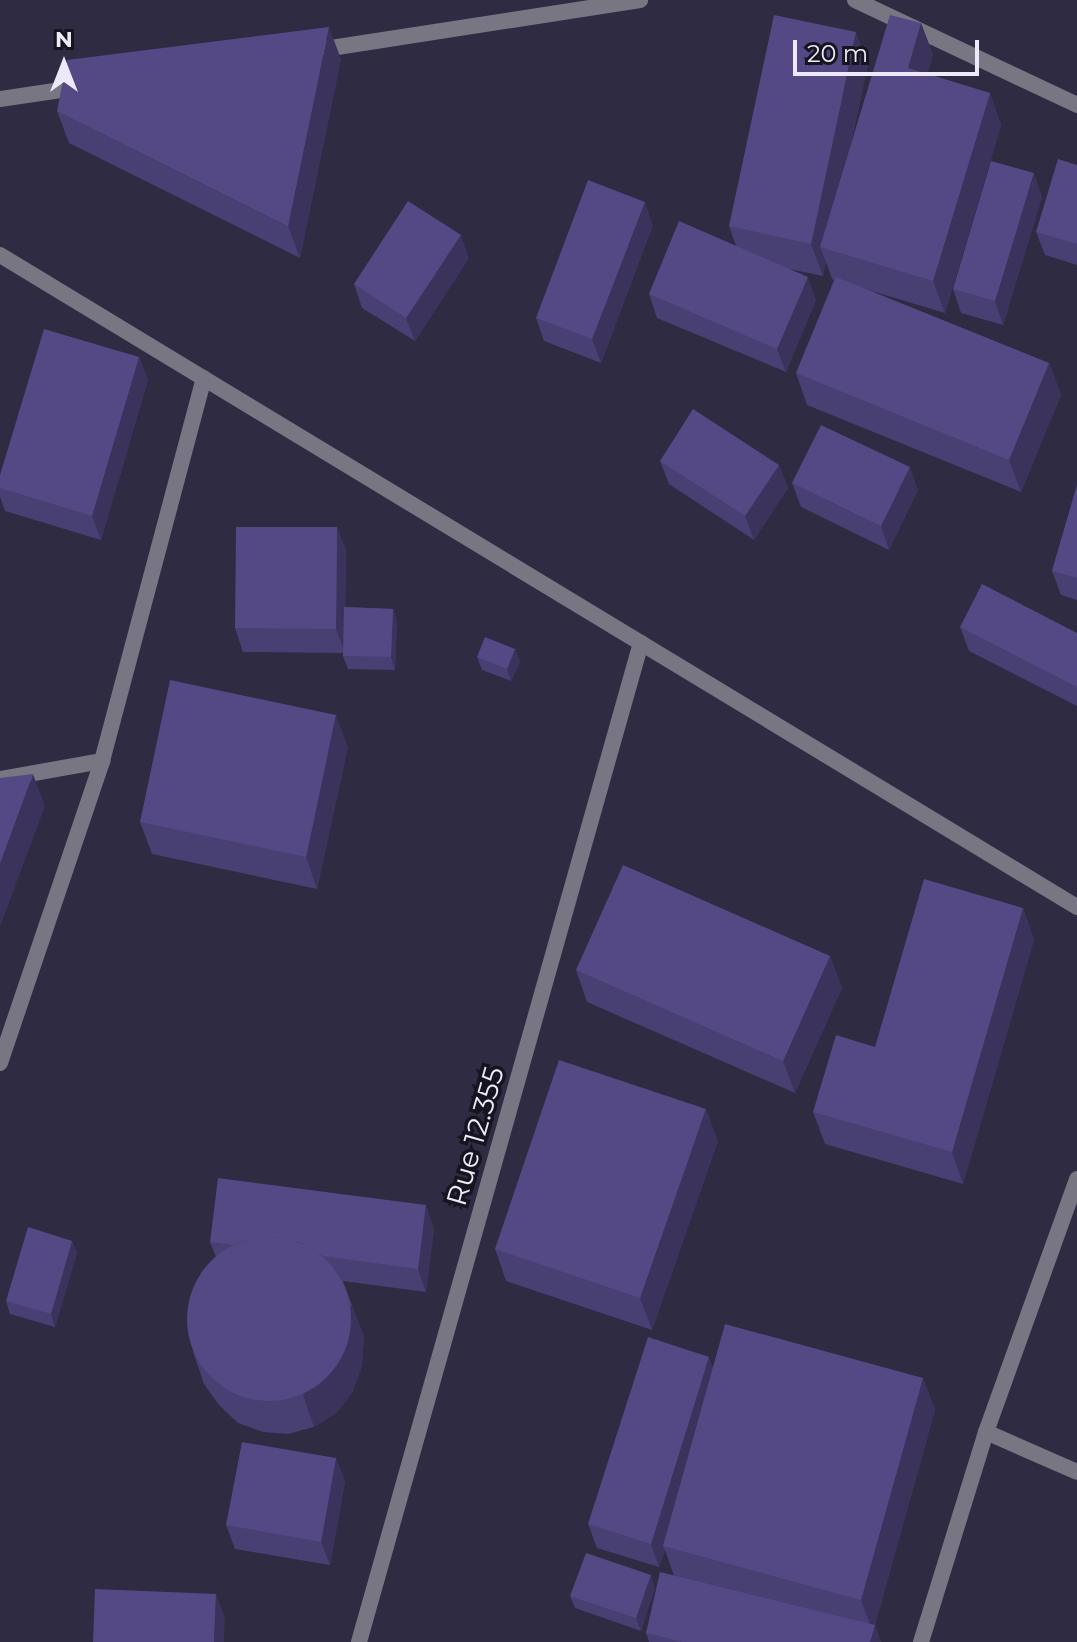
<!DOCTYPE html>
<style>
body{margin:0}
#map{position:relative;width:1077px;height:1642px;overflow:hidden;background:#2e2b42;font-family:Montserrat,sans-serif}
div>[style]{position:absolute}
.minor>*{height:16px;margin:-8px;padding:0 8px;transform-origin:8px;border-radius:8px;background:#777682}
.tertiary>*{height:16px;margin:-8px;padding:0 8px;transform-origin:8px;border-radius:8px;background:#777682}
.wall>*{inset:0;background:#483f72}
.shaded-wall>*{inset:0;background:#3b335c}
.building>*{inset:0;background:#544984}
.round{border-radius:50%}
span{translate:-50% -50%;white-space:nowrap;text-align:center;line-height:1.15;-webkit-text-stroke:7px #16151f;paint-order:stroke}
.street-label{font-size:28px;color:#eceafa}
.north{position:absolute;left:24px;top:24px;width:80px;height:80px;-webkit-text-stroke:6px #16151f;paint-order:stroke;rotate:0deg;font-size:22px;font-weight:700;line-height:32px;text-align:center;color:#eceafa}
.north::after{content:'';display:block;margin:auto;width:28px;height:36px;background:#eceafa;clip-path:polygon(50% 0,100% 100%,50% 72%,0 100%)}
.scale{position:absolute;left:793px;top:40px;width:186px;height:36px;box-sizing:border-box;border:4px solid #eceafa;border-top:0;padding-left:10px;font-size:24px;line-height:28px;white-space:nowrap;color:#eceafa;-webkit-text-stroke:6px #16151f;paint-order:stroke}
</style>
<div id="map">
<div class="minor">
<i style="left:855px;top:0;width:246px;rotate:25.3deg"></i>
<i style="left:318px;top:50px;width:326px;rotate:-8.8deg"></i>
<i style="left:0;top:99px;width:82px;rotate:-8.4deg"></i>
<i style="left:0;top:779px;width:104px;rotate:-10deg"></i>
<i style="left:0;top:1063px;width:319px;rotate:-71.3deg"></i>
<i style="left:102px;top:761px;width:396px;rotate:-75.1deg"></i>
<i style="left:986px;top:1432px;width:99px;rotate:23.7deg"></i>
<i style="left:359px;top:1642px;width:1038px;rotate:-74.24deg"></i>
<i style="left:921px;top:1642px;width:220px;rotate:-72.8deg"></i>
<i style="left:986px;top:1432px;width:269px;rotate:-70.2deg"></i>
</div>
<div class="tertiary">
<i style="left:0;top:255px;width:1259px;rotate:31.19deg"></i>
</div>
<div class="wall">
<i style="clip-path:polygon(921px 23px,933px 55px,927px 74px,990px 93px,1001px 125px,945px 313px,868px 290px,1049px 363px,1061px 395px,1021px 492px,807px 405px,796px 373px,834px 280px,832px 279px,826px 262px,823px 276px,789px 269px,816px 300px,786px 372px,657px 318px,649px 294px,736px 246px,729px 226px,868px 64px,850px 148px)"></i>
<i style="clip-path:polygon(341px 59px,300px 258px,69px 143px,57px 111px)"></i>
<i style="clip-path:polygon(1077px 165px,1077px 265px,1045px 255px,1036px 232px)"></i>
<i style="clip-path:polygon(1042px 197px,1003px 325px,961px 313px,953px 289px)"></i>
<i style="clip-path:polygon(653px 225px,601px 363px,544px 341px,536px 318px)"></i>
<i style="clip-path:polygon(469px 258px,415px 341px,362px 308px,354px 284px)"></i>
<i style="clip-path:polygon(139px 357px,148px 380px,101px 540px,5px 511px,0 497px,0 475px)"></i>
<i style="clip-path:polygon(660px 461px,779px 465px,788px 488px,754px 540px,669px 484px)"></i>
<i style="clip-path:polygon(792px 483px,918px 490px,889px 550px,801px 507px)"></i>
<i style="clip-path:polygon(1077px 485px,1077px 600px,1061px 595px,1052px 571px)"></i>
<i style="clip-path:polygon(337px 527px,346px 551px,345px 607px,393px 609px,397px 622px,395px 670px,348px 669px,343px 656px,344px 653px,243px 652px,235px 628px)"></i>
<i style="clip-path:polygon(960px 627px,1077px 633px,1077px 706px,969px 651px)"></i>
<i style="clip-path:polygon(515px 649px,520px 662px,511px 681px,482px 670px,477px 657px)"></i>
<i style="clip-path:polygon(348px 747px,317px 889px,152px 854px,140px 822px)"></i>
<i style="clip-path:polygon(1023px 908px,1034px 940px,963px 1184px,825px 1144px,813px 1112px,875px 1047px)"></i>
<i style="clip-path:polygon(830px 956px,842px 988px,795px 1093px,587px 1002px,576px 970px)"></i>
<i style="clip-path:polygon(718px 1141px,652px 1330px,506px 1281px,495px 1249px)"></i>
<i style="clip-path:polygon(434px 1229px,426px 1292px,343px 1281px,364px 1337px,362px 1366px,352px 1393px,336px 1413px,314px 1427px,288px 1434px,263px 1432px,238px 1423px,219px 1405px,204px 1384px,193px 1352px,216px 1257px,210px 1242px)"></i>
<i style="clip-path:polygon(72px 1241px,77px 1253px,55px 1327px,10px 1314px,6px 1301px)"></i>
<i style="clip-path:polygon(713px 1367px,923px 1378px,935px 1410px,875px 1625px,881px 1642px,649px 1642px,646px 1633px,674px 1576px,665px 1550px,659px 1567px,597px 1548px,588px 1524px)"></i>
<i style="clip-path:polygon(336px 1458px,345px 1482px,330px 1565px,235px 1549px,226px 1525px)"></i>
<i style="clip-path:polygon(655px 1588px,641px 1631px,575px 1608px,570px 1596px)"></i>
</div>
<div class="shaded-wall">
<i style="clip-path:polygon(921px 23px,933px 55px,919px 100px,908px 68px)"></i>
<i style="clip-path:polygon(329px 27px,341px 59px,300px 258px,288px 226px)"></i>
<i style="clip-path:polygon(856px 32px,868px 64px,828px 249px,820px 247px,826px 262px,823px 276px,811px 244px)"></i>
<i style="clip-path:polygon(990px 93px,1001px 125px,945px 313px,933px 281px)"></i>
<i style="clip-path:polygon(1034px 173px,1042px 197px,1003px 325px,995px 301px)"></i>
<i style="clip-path:polygon(645px 202px,653px 225px,601px 363px,592px 339px)"></i>
<i style="clip-path:polygon(461px 235px,469px 258px,415px 341px,406px 318px)"></i>
<i style="clip-path:polygon(808px 277px,816px 300px,786px 372px,777px 349px)"></i>
<i style="clip-path:polygon(139px 357px,148px 380px,101px 540px,92px 516px)"></i>
<i style="clip-path:polygon(1049px 363px,1061px 395px,1021px 492px,1009px 460px)"></i>
<i style="clip-path:polygon(779px 465px,788px 488px,754px 540px,745px 516px)"></i>
<i style="clip-path:polygon(910px 467px,918px 490px,889px 550px,881px 526px)"></i>
<i style="clip-path:polygon(337px 527px,346px 551px,345px 653px,336px 629px)"></i>
<i style="clip-path:polygon(393px 609px,397px 622px,395px 670px,391px 657px)"></i>
<i style="clip-path:polygon(515px 649px,520px 662px,511px 681px,507px 669px)"></i>
<i style="clip-path:polygon(336px 715px,348px 747px,317px 889px,306px 857px)"></i>
<i style="clip-path:polygon(33px 774px,45px 806px,0 927px,0 864px)"></i>
<i style="clip-path:polygon(1023px 908px,1034px 940px,963px 1184px,952px 1152px)"></i>
<i style="clip-path:polygon(830px 956px,842px 988px,795px 1093px,783px 1061px)"></i>
<i style="clip-path:polygon(706px 1109px,718px 1141px,652px 1330px,640px 1298px)"></i>
<i style="clip-path:polygon(426px 1205px,434px 1229px,426px 1292px,418px 1269px)"></i>
<i style="clip-path:polygon(72px 1241px,77px 1253px,55px 1327px,51px 1314px)"></i>
<i style="clip-path:polygon(352px 1305px,364px 1337px,362px 1366px,352px 1393px,336px 1413px,314px 1427px,303px 1395px)"></i>
<i style="clip-path:polygon(709px 1357px,718px 1381px,663px 1546px,665px 1550px,659px 1567px,651px 1544px)"></i>
<i style="clip-path:polygon(923px 1378px,935px 1410px,875px 1625px,881px 1642px,870px 1642px,873px 1632px,861px 1600px)"></i>
<i style="clip-path:polygon(336px 1458px,345px 1482px,330px 1565px,321px 1542px)"></i>
<i style="clip-path:polygon(651px 1575px,655px 1588px,641px 1631px,636px 1618px)"></i>
<i style="clip-path:polygon(216px 1594px,225px 1618px,224px 1642px,214px 1642px)"></i>
</div>
<div class="building">
<i style="clip-path:polygon(774px 15px,856px 32px,811px 244px,729px 226px)"></i>
<i style="clip-path:polygon(890px 15px,921px 23px,908px 68px,990px 93px,933px 281px,820px 247px)"></i>
<i style="clip-path:polygon(329px 27px,288px 226px,57px 111px,67px 60px)"></i>
<i style="clip-path:polygon(1058px 159px,1077px 165px,1077px 244px,1036px 232px)"></i>
<i style="clip-path:polygon(991px 161px,1034px 173px,995px 301px,953px 289px)"></i>
<i style="clip-path:polygon(588px 180px,645px 202px,592px 339px,536px 318px)"></i>
<i style="clip-path:polygon(408px 201px,461px 235px,406px 318px,354px 284px)"></i>
<i style="clip-path:polygon(679px 221px,808px 277px,777px 349px,649px 294px)"></i>
<i style="clip-path:polygon(836px 277px,1049px 363px,1009px 460px,796px 373px)"></i>
<i style="clip-path:polygon(44px 329px,139px 357px,92px 516px,0 488px,0 475px)"></i>
<i style="clip-path:polygon(693px 409px,779px 465px,745px 516px,660px 461px)"></i>
<i style="clip-path:polygon(821px 425px,910px 467px,881px 526px,792px 483px)"></i>
<i style="clip-path:polygon(1077px 485px,1077px 578px,1052px 571px)"></i>
<i style="clip-path:polygon(236px 527px,337px 527px,336px 629px,235px 628px)"></i>
<i style="clip-path:polygon(982px 584px,1077px 633px,1077px 687px,960px 627px)"></i>
<i style="clip-path:polygon(344px 607px,393px 609px,391px 657px,343px 656px)"></i>
<i style="clip-path:polygon(485px 637px,515px 649px,507px 669px,477px 657px)"></i>
<i style="clip-path:polygon(170px 680px,336px 715px,306px 857px,140px 822px)"></i>
<i style="clip-path:polygon(33px 774px,0 864px,0 778px)"></i>
<i style="clip-path:polygon(623px 865px,830px 956px,783px 1061px,576px 970px)"></i>
<i style="clip-path:polygon(924px 879px,1023px 908px,952px 1152px,813px 1112px,836px 1035px,875px 1047px)"></i>
<i style="clip-path:polygon(559px 1060px,706px 1109px,640px 1298px,495px 1249px)"></i>
<i style="clip-path:polygon(218px 1178px,426px 1205px,418px 1269px,323px 1256px,299px 1242px,271px 1237px,242px 1241px,234px 1245px,210px 1242px)"></i>
<i style="clip-path:polygon(28px 1227px,72px 1241px,51px 1314px,6px 1301px)"></i>
<i class="round" style="left:187px;top:1237px;width:164px;height:164px"></i>
<i style="clip-path:polygon(725px 1324px,923px 1378px,861px 1600px,663px 1546px)"></i>
<i style="clip-path:polygon(648px 1337px,709px 1357px,651px 1544px,588px 1524px)"></i>
<i style="clip-path:polygon(242px 1442px,336px 1458px,321px 1542px,226px 1525px)"></i>
<i style="clip-path:polygon(586px 1553px,651px 1575px,636px 1618px,570px 1596px)"></i>
<i style="clip-path:polygon(660px 1572px,875px 1625px,870px 1642px,683px 1642px,646px 1633px)"></i>
<i style="clip-path:polygon(95px 1589px,216px 1594px,214px 1642px,93px 1642px)"></i>
</div>
<div class="street-label">
<span style="left:475px;top:1136px;rotate:-74deg">Rue 12.355</span>
</div>
<div class="north">N</div>
<div class="scale">20 m</div>
</div>
